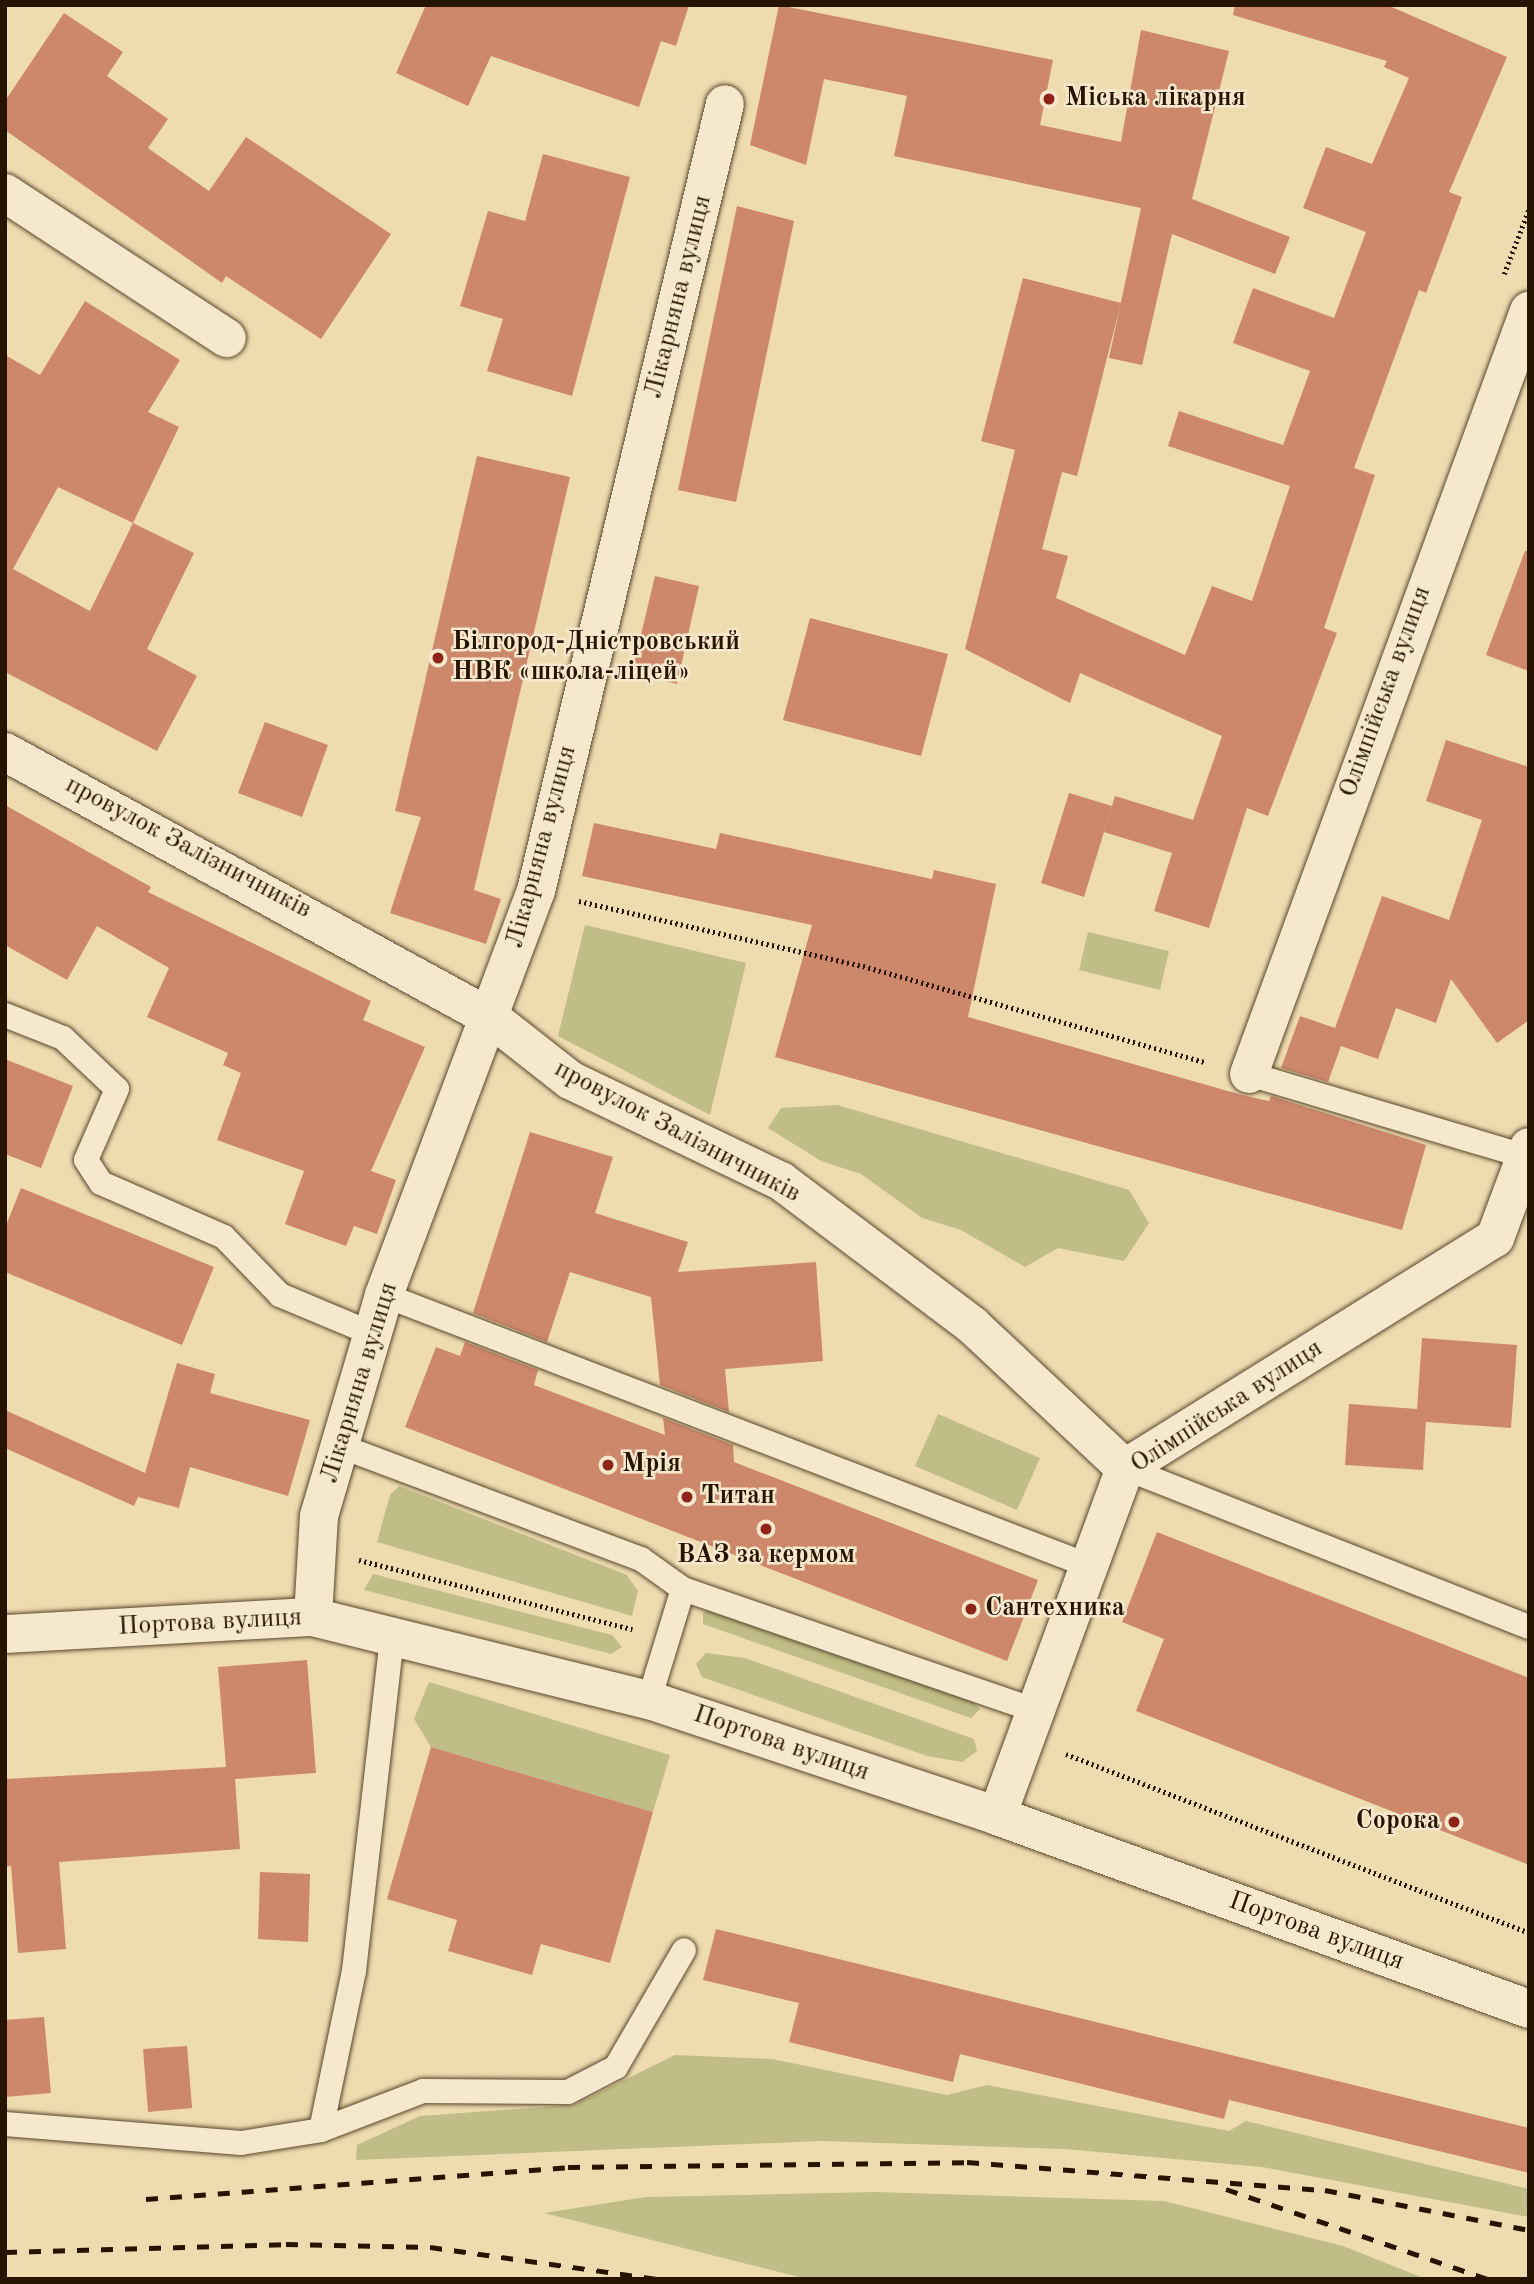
<!DOCTYPE html>
<meta charset="utf-8">
<style>
body{margin:0}
#map{position:relative;width:1534px;height:2284px;overflow:hidden;background:#efdbb0;font-family:"Old Standard TT",serif}
div>[style]{position:absolute}
.green>*{inset:0;background:#c0be86}
.building>*{inset:0;background:#cd886b}
.path>*{height:4.5px;margin-top:-2.25px;transform-origin:0;background:repeating-linear-gradient(90deg,#271400 0 2px,transparent 0 5.5px)}
.roads{filter:drop-shadow(0 0 2px #59462c) drop-shadow(0 0 2px #59462c)}
.service>*{height:24px;margin:-12px;padding:0 12px;transform-origin:12px;border-radius:12px;background:#f5e8cc}
.minor>*{height:38px;margin:-19px;padding:0 19px;transform-origin:19px;border-radius:19px;background:#f5e8cc}
.secondary>*{height:38px;margin:-19px;padding:0 19px;transform-origin:19px;border-radius:19px;background:#f5e8cc}
.rail>*{height:5px;margin-top:-2.5px;transform-origin:0;background:repeating-linear-gradient(90deg,#271400 0 12px,transparent 0 24px)}
.dots>*{width:19px;height:19px;translate:-50% -50%;box-sizing:border-box;border:4px solid #f5e8cc;border-radius:50%}
span{translate:-50% -50%;white-space:nowrap;text-align:center;line-height:1.15;-webkit-text-stroke:5px #f5e8cc;paint-order:stroke}
.poi-label{font-size:26px;color:#271400;font-weight:700}
.left{translate:0 -50%;text-align:left}
.right{translate:-100% -50%;text-align:right}
.street-label{font-size:26px;color:#271400}
.frame{position:absolute;inset:0;border:7px solid #271400;pointer-events:none}
</style>
<div id="map">
<div class="green">
<i style="clip-path:polygon(585px 925px,746px 963px,710px 1115px,558px 1036px)"></i>
<i style="clip-path:polygon(1088px 932px,1169px 951px,1160px 990px,1079px 970px)"></i>
<i style="clip-path:polygon(837px 1105px,1129px 1190px,1149px 1223px,1124px 1261px,1058px 1248px,1025px 1267px,961px 1230px,922px 1218px,861px 1174px,821px 1161px,768px 1128px,781px 1108px)"></i>
<i style="clip-path:polygon(938px 1414px,1040px 1458px,1017px 1510px,915px 1466px)"></i>
<i style="clip-path:polygon(399px 1486px,627px 1575px,638px 1591px,632px 1616px,377px 1542px,390px 1495px)"></i>
<i style="clip-path:polygon(373px 1574px,612px 1635px,622px 1647px,611px 1654px,364px 1590px)"></i>
<i style="clip-path:polygon(712px 1609px,972px 1701px,980px 1709px,971px 1718px,703px 1624px,703px 1613px)"></i>
<i style="clip-path:polygon(706px 1653px,745px 1658px,974px 1739px,977px 1751px,962px 1762px,927px 1756px,702px 1677px,696px 1664px)"></i>
<i style="clip-path:polygon(429px 1682px,670px 1755px,653px 1812px,431px 1747px,414px 1719px)"></i>
<i style="clip-path:polygon(675px 2055px,772px 2059px,947px 2095px,987px 2085px,1229px 2131px,1246px 2121px,1529px 2189px,1529px 2217px,1262px 2167px,1065px 2149px,822px 2141px,356px 2160px,357px 2145px,420px 2116px,574px 2105px)"></i>
<i style="clip-path:polygon(876px 2192px,1164px 2201px,1343px 2246px,1426px 2279px,807px 2279px,544px 2213px,646px 2197px)"></i>
</div>
<div class="building">
<i style="clip-path:polygon(426px 5px,689px 5px,676px 46px,661px 41px,639px 107px,491px 56px,468px 106px,396px 73px)"></i>
<i style="clip-path:polygon(779px 5px,1053px 60px,1040px 125px,1121px 142px,1141px 30px,1229px 51px,1192px 199px,1290px 237px,1275px 274px,1172px 234px,1142px 365px,1109px 358px,1141px 208px,894px 156px,907px 96px,824px 79px,806px 165px,750px 145px)"></i>
<i style="clip-path:polygon(1235px 5px,1387px 5px,1507px 57px,1449px 192px,1462px 197px,1426px 293px,1419px 290px,1354px 468px,1375px 475px,1324px 628px,1337px 633px,1268px 816px,1247px 808px,1209px 928px,1154px 911px,1172px 853px,1104px 832px,1115px 796px,1193px 820px,1222px 736px,1080px 673px,1070px 703px,965px 649px,1015px 450px,981px 441px,1023px 278px,1121px 303px,1077px 476px,1062px 472px,1042px 549px,1068px 556px,1056px 598px,1185px 655px,1212px 586px,1252px 601px,1290px 486px,1168px 446px,1179px 411px,1283px 445px,1310px 371px,1233px 343px,1253px 288px,1334px 318px,1366px 232px,1303px 208px,1326px 147px,1372px 164px,1409px 78px,1384px 67px,1387px 61px,1233px 15px)"></i>
<i style="clip-path:polygon(64px 13px,123px 52px,107px 76px,168px 119px,148px 148px,209px 191px,246px 137px,391px 234px,321px 339px,226px 276px,222px 283px,5px 130px,5px 101px)"></i>
<i style="clip-path:polygon(543px 154px,630px 177px,572px 396px,487px 371px,503px 319px,460px 306px,488px 211px,525px 221px)"></i>
<i style="clip-path:polygon(737px 206px,794px 221px,736px 502px,678px 490px)"></i>
<i style="clip-path:polygon(evenodd,85px 301px,180px 360px,148px 412px,179px 427px,133px 523px,194px 553px,147px 649px,197px 676px,157px 751px,5px 672px,5px 355px,40px 375px,85px 301px,58px 487px,133px 523px,90px 611px,13px 569px,58px 487px)"></i>
<i style="clip-path:polygon(477px 456px,570px 477px,474px 890px,501px 899px,486px 944px,390px 913px,421px 817px,395px 811px)"></i>
<i style="clip-path:polygon(1525px 551px,1529px 551px,1529px 671px,1486px 655px)"></i>
<i style="clip-path:polygon(655px 576px,699px 586px,677px 684px,632px 672px)"></i>
<i style="clip-path:polygon(810px 618px,948px 654px,921px 756px,783px 720px)"></i>
<i style="clip-path:polygon(265px 722px,328px 745px,302px 817px,238px 793px)"></i>
<i style="clip-path:polygon(1446px 740px,1529px 767px,1529px 1020px,1497px 1043px,1451px 979px,1436px 1023px,1396px 1008px,1378px 1059px,1341px 1046px,1328px 1082px,1281px 1068px,1300px 1016px,1335px 1028px,1382px 896px,1449px 920px,1482px 820px,1426px 801px)"></i>
<i style="clip-path:polygon(1069px 793px,1112px 806px,1084px 897px,1041px 883px)"></i>
<i style="clip-path:polygon(5px 805px,151px 887px,148px 892px,371px 1001px,363px 1020px,425px 1047px,371px 1171px,396px 1180px,377px 1234px,354px 1226px,346px 1246px,285px 1224px,304px 1171px,217px 1140px,241px 1073px,223px 1065px,228px 1053px,147px 1017px,169px 968px,97px 926px,67px 980px,5px 945px)"></i>
<i style="clip-path:polygon(594px 823px,716px 849px,720px 833px,932px 879px,934px 870px,996px 884px,968px 1017px,1242px 1095px,1269px 1101px,1271px 1096px,1426px 1145px,1402px 1230px,775px 1057px,812px 925px,582px 876px)"></i>
<i style="clip-path:polygon(5px 1059px,73px 1086px,41px 1168px,5px 1154px)"></i>
<i style="clip-path:polygon(530px 1132px,613px 1157px,595px 1213px,688px 1242px,678px 1272px,816px 1262px,823px 1361px,725px 1369px,729px 1412px,660px 1385px,651px 1297px,570px 1272px,547px 1342px,473px 1313px)"></i>
<i style="clip-path:polygon(21px 1188px,214px 1267px,182px 1345px,5px 1272px,5px 1228px)"></i>
<i style="clip-path:polygon(1422px 1338px,1517px 1345px,1511px 1428px,1426px 1422px,1423px 1470px,1345px 1465px,1349px 1404px,1417px 1409px)"></i>
<i style="clip-path:polygon(465px 1342px,538px 1370px,534px 1385px,665px 1435px,663px 1418px,733px 1445px,734px 1462px,1038px 1580px,1007px 1661px,405px 1427px,436px 1347px,460px 1356px)"></i>
<i style="clip-path:polygon(177px 1363px,215px 1374px,210px 1393px,310px 1420px,288px 1496px,190px 1467px,179px 1508px,138px 1497px,134px 1506px,5px 1448px,5px 1410px,145px 1473px)"></i>
<i style="clip-path:polygon(1157px 1532px,1529px 1678px,1529px 1865px,1136px 1711px,1164px 1639px,1122px 1622px)"></i>
<i style="clip-path:polygon(307px 1660px,316px 1773px,235px 1779px,240px 1849px,59px 1862px,66px 1949px,18px 1953px,11px 1866px,5px 1867px,5px 1779px,226px 1767px,218px 1667px)"></i>
<i style="clip-path:polygon(431px 1747px,653px 1812px,610px 1963px,541px 1944px,532px 1975px,448px 1951px,457px 1920px,387px 1899px)"></i>
<i style="clip-path:polygon(260px 1872px,310px 1874px,308px 1942px,258px 1939px)"></i>
<i style="clip-path:polygon(716px 1929px,1529px 2128px,1529px 2173px,1229px 2100px,1224px 2119px,960px 2054px,953px 2082px,789px 2042px,799px 2003px,703px 1980px)"></i>
<i style="clip-path:polygon(44px 2017px,51px 2093px,5px 2097px,5px 2020px)"></i>
<i style="clip-path:polygon(187px 2046px,192px 2108px,148px 2112px,143px 2049px)"></i>
</div>
<div class="path">
<i style="left:1504px;top:274px;width:70px;rotate:-69deg"></i>
<i style="left:579px;top:901px;width:291px;rotate:12.9deg"></i>
<i style="left:863px;top:966px;width:357px;rotate:15.7deg"></i>
<i style="left:359px;top:1560px;width:282px;rotate:14.2deg"></i>
<i style="left:1066px;top:1754px;width:496px;rotate:21.1deg"></i>
</div>
<div class="roads">
<div class="service">
<i style="left:5px;top:1015px;width:62px;rotate:21.6deg"></i>
<i style="left:63px;top:1038px;width:74px;rotate:43.4deg"></i>
<i style="left:117px;top:1089px;width:77px;rotate:113.6deg"></i>
<i style="left:86px;top:1160px;width:27px;rotate:57deg"></i>
<i style="left:101px;top:1183px;width:134px;rotate:23.7deg"></i>
<i style="left:224px;top:1237px;width:81px;rotate:46deg"></i>
<i style="left:280px;top:1295px;width:101px;rotate:22.8deg"></i>
<i style="left:1249px;top:1074px;width:287px;rotate:16.6deg"></i>
<i style="left:384px;top:1295px;width:753px;rotate:21.01deg"></i>
<i style="left:340px;top:1446px;width:322px;rotate:20.6deg"></i>
<i style="left:641px;top:1559px;width:52px;rotate:35.5deg"></i>
<i style="left:683px;top:1589px;width:371px;rotate:19deg"></i>
<i style="left:1125px;top:1468px;width:434px;rotate:21.5deg"></i>
<i style="left:649px;top:1700px;width:116px;rotate:-73deg"></i>
<i style="left:5px;top:2124px;width:237px;rotate:4.6deg"></i>
<i style="left:241px;top:2143px;width:81px;rotate:-9.2deg"></i>
<i style="left:321px;top:2130px;width:162px;rotate:-78.3deg"></i>
<i style="left:354px;top:1971px;width:336px;rotate:-83.5deg"></i>
<i style="left:321px;top:2130px;width:109px;rotate:-20.9deg"></i>
<i style="left:423px;top:2091px;width:145px;rotate:0.4deg"></i>
<i style="left:568px;top:2092px;width:54px;rotate:-27.5deg"></i>
<i style="left:616px;top:2067px;width:135px;rotate:-59.8deg"></i>
</div>
<div class="minor">
<i style="left:5px;top:193px;width:265px;rotate:33.2deg"></i>
<i style="left:5px;top:752px;width:554px;rotate:28.69deg"></i>
<i style="left:491px;top:1018px;width:100px;rotate:38.1deg"></i>
<i style="left:570px;top:1080px;width:234px;rotate:25.6deg"></i>
<i style="left:781px;top:1181px;width:239px;rotate:37deg"></i>
<i style="left:972px;top:1325px;width:209px;rotate:43.1deg"></i>
<i style="left:1249px;top:1074px;width:813px;rotate:-69.85deg"></i>
<i style="left:313px;top:1617px;width:101px;rotate:-86.6deg"></i>
<i style="left:319px;top:1516px;width:230px;rotate:-73.6deg"></i>
<i style="left:384px;top:1295px;width:432px;rotate:-69.4deg"></i>
<i style="left:536px;top:891px;width:809px;rotate:-76.5deg"></i>
<i style="left:997px;top:1816px;width:371px;rotate:-69.8deg"></i>
<i style="left:1125px;top:1468px;width:436px;rotate:-31.9deg"></i>
<i style="left:1495px;top:1238px;width:97px;rotate:-69.5deg"></i>
</div>
<div class="secondary">
<i style="left:5px;top:1634px;width:308px;rotate:-3.2deg"></i>
<i style="left:313px;top:1617px;width:346px;rotate:13.9deg"></i>
<i style="left:649px;top:1700px;width:367px;rotate:18.4deg"></i>
<i style="left:997px;top:1816px;width:566px;rotate:19.94deg"></i>
</div>
</div>
<div class="rail">
<i style="left:1226px;top:2189px;width:277px;rotate:19deg"></i>
<i style="left:146px;top:2199px;width:423px;rotate:-4.3deg"></i>
<i style="left:568px;top:2167px;width:399px;rotate:-0.7deg"></i>
<i style="left:967px;top:2162px;width:359px;rotate:4.5deg"></i>
<i style="left:1325px;top:2190px;width:208px;rotate:11.1deg"></i>
<i style="left:5px;top:2252px;width:281px;rotate:-1.6deg"></i>
<i style="left:286px;top:2244px;width:144px;rotate:1.2deg"></i>
<i style="left:430px;top:2247px;width:231px;rotate:8deg"></i>
</div>
<div class="dots">
<i style="left:1049px;top:99px;background:#8f2418"></i>
<i style="left:438px;top:658px;background:#8f2418"></i>
<i style="left:608px;top:1465px;background:#8f2418"></i>
<i style="left:687px;top:1497px;background:#8f2418"></i>
<i style="left:766px;top:1529px;background:#8f2418"></i>
<i style="left:971px;top:1609px;background:#8f2418"></i>
<i style="left:1454px;top:1822px;background:#8f2418"></i>
</div>
<div class="poi-label">
<span class="left" style="left:1065px;top:99px">Міська лікарня</span>
<span class="left" style="left:452px;top:658px">Білгород-Дністровський<br>НВК «школа-ліцей»</span>
<span class="left" style="left:622px;top:1465px">Мрія</span>
<span class="left" style="left:701px;top:1497px">Титан</span>
<span style="left:766px;top:1556px">ВАЗ за кермом</span>
<span class="left" style="left:985px;top:1609px">Сантехника</span>
<span class="right" style="left:1440px;top:1822px">Сорока</span>
</div>
<div class="street-label">
<span style="left:679px;top:297px;rotate:-76deg">Лікарняна вулиця</span>
<span style="left:1386px;top:692px;rotate:-70deg">Олімпійська вулиця</span>
<span style="left:542px;top:847px;rotate:-75deg">Лікарняна вулиця</span>
<span style="left:188px;top:848px;rotate:28deg">провулок Залізничників</span>
<span style="left:677px;top:1132px;rotate:28deg">провулок Залізничників</span>
<span style="left:360px;top:1383px;rotate:-73deg">Лікарняна вулиця</span>
<span style="left:1227px;top:1407px;rotate:-33deg">Олімпійська вулиця</span>
<span style="left:210px;top:1623px;rotate:-3deg">Портова вулиця</span>
<span style="left:781px;top:1744px;rotate:19deg">Портова вулиця</span>
<span style="left:1316px;top:1932px;rotate:20deg">Портова вулиця</span>
</div>
<div class="frame"></div>
</div>
